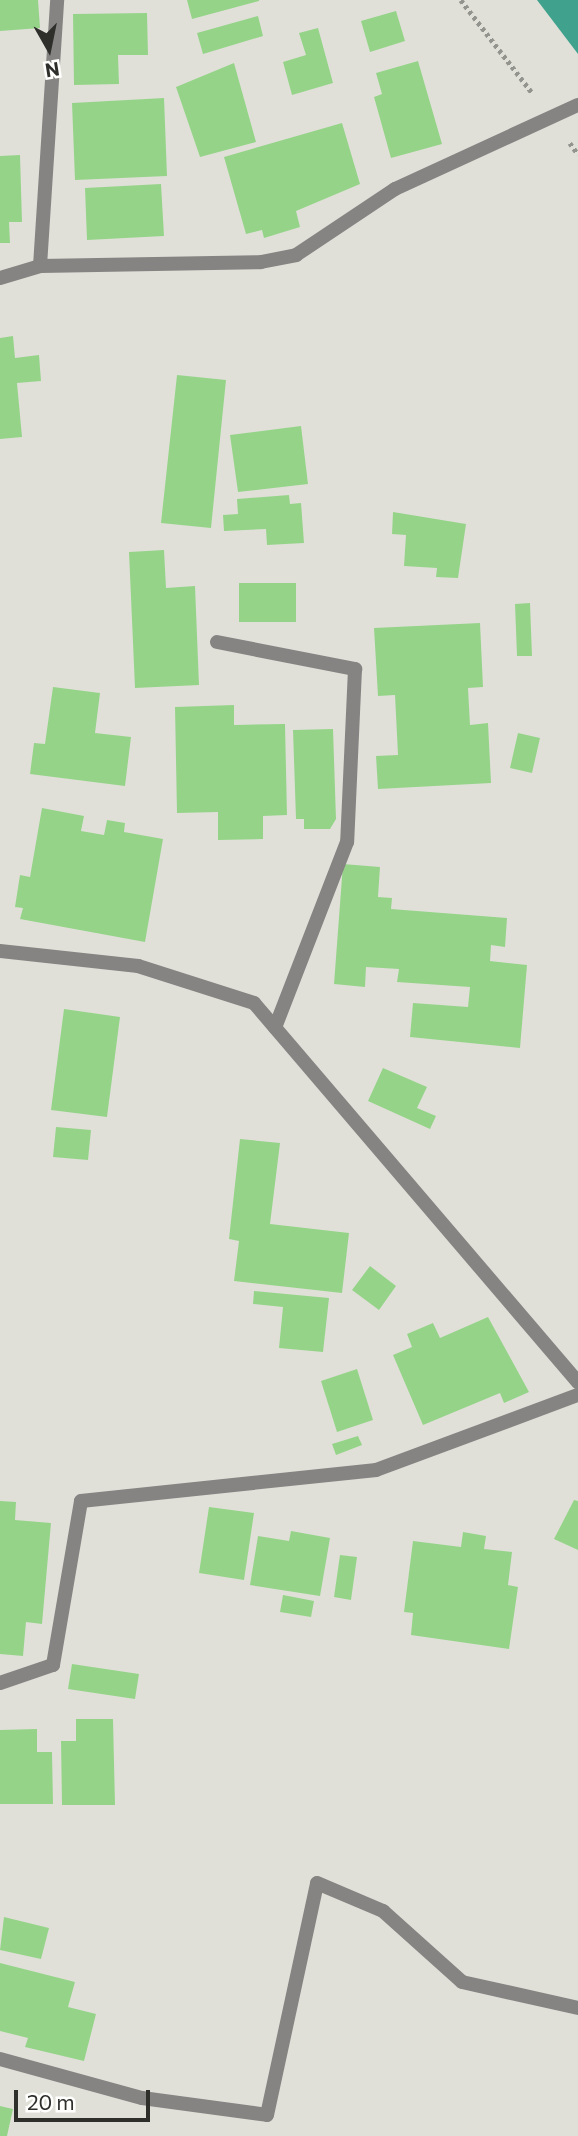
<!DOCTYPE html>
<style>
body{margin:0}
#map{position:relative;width:578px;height:2136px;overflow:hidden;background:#e0e0d9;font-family:Commissioner,sans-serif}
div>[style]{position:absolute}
.water>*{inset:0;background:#40a28c}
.building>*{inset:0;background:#95d488}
.path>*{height:4.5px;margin-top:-2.25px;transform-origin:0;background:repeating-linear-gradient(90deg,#94948f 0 3.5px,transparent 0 7px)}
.minor>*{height:14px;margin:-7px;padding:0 7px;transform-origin:7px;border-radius:7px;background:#868482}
span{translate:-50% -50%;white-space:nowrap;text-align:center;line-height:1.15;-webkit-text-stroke:5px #fffffe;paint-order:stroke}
.north{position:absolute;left:14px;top:14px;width:70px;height:70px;-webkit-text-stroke:5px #fffffe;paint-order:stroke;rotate:171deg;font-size:19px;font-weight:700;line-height:28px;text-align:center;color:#2e2e2b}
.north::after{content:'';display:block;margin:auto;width:24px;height:32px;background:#2e2e2b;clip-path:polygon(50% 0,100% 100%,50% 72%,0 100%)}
.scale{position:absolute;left:14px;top:2090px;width:136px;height:32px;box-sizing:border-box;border:4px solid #2e2e2b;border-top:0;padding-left:9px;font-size:21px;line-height:24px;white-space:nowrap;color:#2e2e2b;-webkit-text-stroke:5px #fffffe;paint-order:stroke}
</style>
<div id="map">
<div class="water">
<i style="clip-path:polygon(537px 0,578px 0,578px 54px)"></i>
</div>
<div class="building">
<i style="clip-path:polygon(0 0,38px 0,40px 28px,0 31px)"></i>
<i style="clip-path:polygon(187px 0,259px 0,259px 1px,192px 19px)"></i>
<i style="clip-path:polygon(396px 11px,405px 41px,370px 52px,361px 21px)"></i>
<i style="clip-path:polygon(147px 13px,148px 55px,118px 55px,119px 84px,74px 85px,73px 14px)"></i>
<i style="clip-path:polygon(258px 16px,263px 36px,203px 54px,197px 33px)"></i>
<i style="clip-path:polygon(318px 28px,333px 83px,292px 95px,283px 62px,306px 55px,299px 33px)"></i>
<i style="clip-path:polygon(418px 61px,442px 144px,391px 158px,374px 97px,382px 94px,376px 73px)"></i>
<i style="clip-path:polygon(234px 63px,256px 142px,200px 157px,176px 87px)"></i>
<i style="clip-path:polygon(164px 98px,167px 176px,75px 180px,72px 103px)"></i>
<i style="clip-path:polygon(342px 123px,360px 184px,296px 211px,300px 227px,264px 238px,262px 230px,246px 234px,224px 157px)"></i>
<i style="clip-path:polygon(20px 155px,22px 222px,9px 222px,10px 243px,0 243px,0 156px)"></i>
<i style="clip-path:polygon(161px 184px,164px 236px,87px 240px,85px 188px)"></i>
<i style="clip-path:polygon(13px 336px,15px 358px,39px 355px,41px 381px,17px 383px,22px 437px,0 439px,0 338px)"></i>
<i style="clip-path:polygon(177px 375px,226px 380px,211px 528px,161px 523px)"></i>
<i style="clip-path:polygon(301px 426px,308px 484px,238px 492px,230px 435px)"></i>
<i style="clip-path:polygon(289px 495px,290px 504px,301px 503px,304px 543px,267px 545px,266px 529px,224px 531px,223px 515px,238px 514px,237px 499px)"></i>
<i style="clip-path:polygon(393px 512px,466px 524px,458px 578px,436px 577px,437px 568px,404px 566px,406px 535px,392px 534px)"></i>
<i style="clip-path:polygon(164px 550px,166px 588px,195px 586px,199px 685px,135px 688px,129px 552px)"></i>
<i style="clip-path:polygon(239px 583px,296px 583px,296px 622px,239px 622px)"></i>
<i style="clip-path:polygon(530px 603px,532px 656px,517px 656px,515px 604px)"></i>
<i style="clip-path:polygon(480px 623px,483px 687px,468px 688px,470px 725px,488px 723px,491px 783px,378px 789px,376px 756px,398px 755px,395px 695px,378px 696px,374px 628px)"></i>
<i style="clip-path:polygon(53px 687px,100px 693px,95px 733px,131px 737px,125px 786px,30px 774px,34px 743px,45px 744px)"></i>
<i style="clip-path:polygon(234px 705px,234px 725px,285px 724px,287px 815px,263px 816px,263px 839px,218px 840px,218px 812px,177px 813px,175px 707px)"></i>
<i style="clip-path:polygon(333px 729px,336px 819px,330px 829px,304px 829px,304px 819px,296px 819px,293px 730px)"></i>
<i style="clip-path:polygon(518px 733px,540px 738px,532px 773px,510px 768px)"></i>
<i style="clip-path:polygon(42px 808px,84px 816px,81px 831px,104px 835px,107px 820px,125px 823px,124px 832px,163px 839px,145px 942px,20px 919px,23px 908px,15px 907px,20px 875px,30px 877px)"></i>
<i style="clip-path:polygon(343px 864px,380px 867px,378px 897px,392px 898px,391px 909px,507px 918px,505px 947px,491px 945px,490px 961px,527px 965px,520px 1048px,410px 1037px,413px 1003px,468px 1007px,470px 987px,397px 982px,399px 969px,366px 967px,365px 987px,334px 984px)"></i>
<i style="clip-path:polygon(64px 1009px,120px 1017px,107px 1117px,51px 1110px)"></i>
<i style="clip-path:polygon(383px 1068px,427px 1087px,417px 1108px,436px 1116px,430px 1129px,368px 1101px)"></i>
<i style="clip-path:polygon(56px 1127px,91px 1130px,88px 1160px,53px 1157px)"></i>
<i style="clip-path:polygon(240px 1139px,280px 1143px,270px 1224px,349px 1233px,342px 1293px,234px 1281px,239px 1241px,229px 1239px)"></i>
<i style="clip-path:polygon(370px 1266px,396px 1286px,379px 1310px,352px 1290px)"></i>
<i style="clip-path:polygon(254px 1291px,329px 1298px,323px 1352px,279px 1348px,283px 1307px,253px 1304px)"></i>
<i style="clip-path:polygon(488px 1317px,529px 1392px,504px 1403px,500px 1393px,423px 1425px,393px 1355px,412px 1347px,407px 1334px,433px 1323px,440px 1338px)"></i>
<i style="clip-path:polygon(357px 1369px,373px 1420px,337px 1432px,321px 1381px)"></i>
<i style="clip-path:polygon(358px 1436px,362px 1445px,336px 1455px,332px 1444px)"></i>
<i style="clip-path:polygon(574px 1500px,578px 1501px,578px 1550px,554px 1539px)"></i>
<i style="clip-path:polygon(0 1501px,16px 1502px,15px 1520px,51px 1523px,42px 1624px,26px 1622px,23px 1656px,0 1654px)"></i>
<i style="clip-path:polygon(209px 1507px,254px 1513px,244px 1580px,199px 1573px)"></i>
<i style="clip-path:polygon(291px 1531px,330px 1538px,320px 1596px,250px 1585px,258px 1536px,289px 1541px)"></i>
<i style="clip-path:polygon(463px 1532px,486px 1536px,484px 1549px,512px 1552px,508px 1585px,518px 1587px,509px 1649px,411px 1635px,413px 1613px,404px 1612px,413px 1541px,461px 1547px)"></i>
<i style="clip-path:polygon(340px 1555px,357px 1557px,351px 1600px,334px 1597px)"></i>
<i style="clip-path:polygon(283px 1595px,314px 1601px,311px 1617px,280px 1612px)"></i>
<i style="clip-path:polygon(72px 1664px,139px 1674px,135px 1699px,68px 1689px)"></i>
<i style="clip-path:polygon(76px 1719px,113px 1719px,115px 1805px,62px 1805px,61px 1741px,76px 1741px)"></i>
<i style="clip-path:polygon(37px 1729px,37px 1752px,52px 1752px,53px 1804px,0 1804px,0 1730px)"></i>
<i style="clip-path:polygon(4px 1917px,49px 1928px,41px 1959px,0 1950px)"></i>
<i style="clip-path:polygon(0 1963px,75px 1982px,68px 2007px,96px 2014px,84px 2061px,25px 2047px,28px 2038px,0 2031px)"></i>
<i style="clip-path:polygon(0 2106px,13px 2109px,7px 2136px,0 2136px)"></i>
</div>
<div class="path">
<i style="left:461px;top:0;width:118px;rotate:52.5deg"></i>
<i style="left:570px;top:143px;width:14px;rotate:54deg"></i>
</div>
<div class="minor">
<i style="left:40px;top:266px;width:267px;rotate:-86.3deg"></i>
<i style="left:0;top:278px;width:42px;rotate:-16.7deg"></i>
<i style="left:40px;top:266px;width:221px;rotate:-1deg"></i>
<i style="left:261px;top:262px;width:36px;rotate:-11deg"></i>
<i style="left:296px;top:255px;width:119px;rotate:-33.7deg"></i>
<i style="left:395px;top:189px;width:201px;rotate:-24.7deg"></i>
<i style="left:217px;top:642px;width:141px;rotate:11.1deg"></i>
<i style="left:355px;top:669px;width:173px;rotate:92.6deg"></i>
<i style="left:347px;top:842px;width:199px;rotate:111.2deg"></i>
<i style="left:0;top:951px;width:139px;rotate:6.2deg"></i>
<i style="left:138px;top:966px;width:122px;rotate:17.7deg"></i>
<i style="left:254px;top:1003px;width:499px;rotate:49.5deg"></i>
<i style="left:0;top:1683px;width:56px;rotate:-18.8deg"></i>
<i style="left:53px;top:1665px;width:166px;rotate:-80.3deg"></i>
<i style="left:81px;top:1501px;width:297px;rotate:-6deg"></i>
<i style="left:376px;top:1470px;width:215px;rotate:-20.4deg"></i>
<i style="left:0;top:2059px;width:147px;rotate:15.4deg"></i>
<i style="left:142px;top:2098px;width:126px;rotate:7.7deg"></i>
<i style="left:267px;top:2115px;width:237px;rotate:-77.8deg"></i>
<i style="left:317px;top:1883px;width:72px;rotate:23deg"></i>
<i style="left:383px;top:1911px;width:106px;rotate:41.9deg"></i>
<i style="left:462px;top:1982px;width:119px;rotate:12.6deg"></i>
</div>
<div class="north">N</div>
<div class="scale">20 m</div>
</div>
